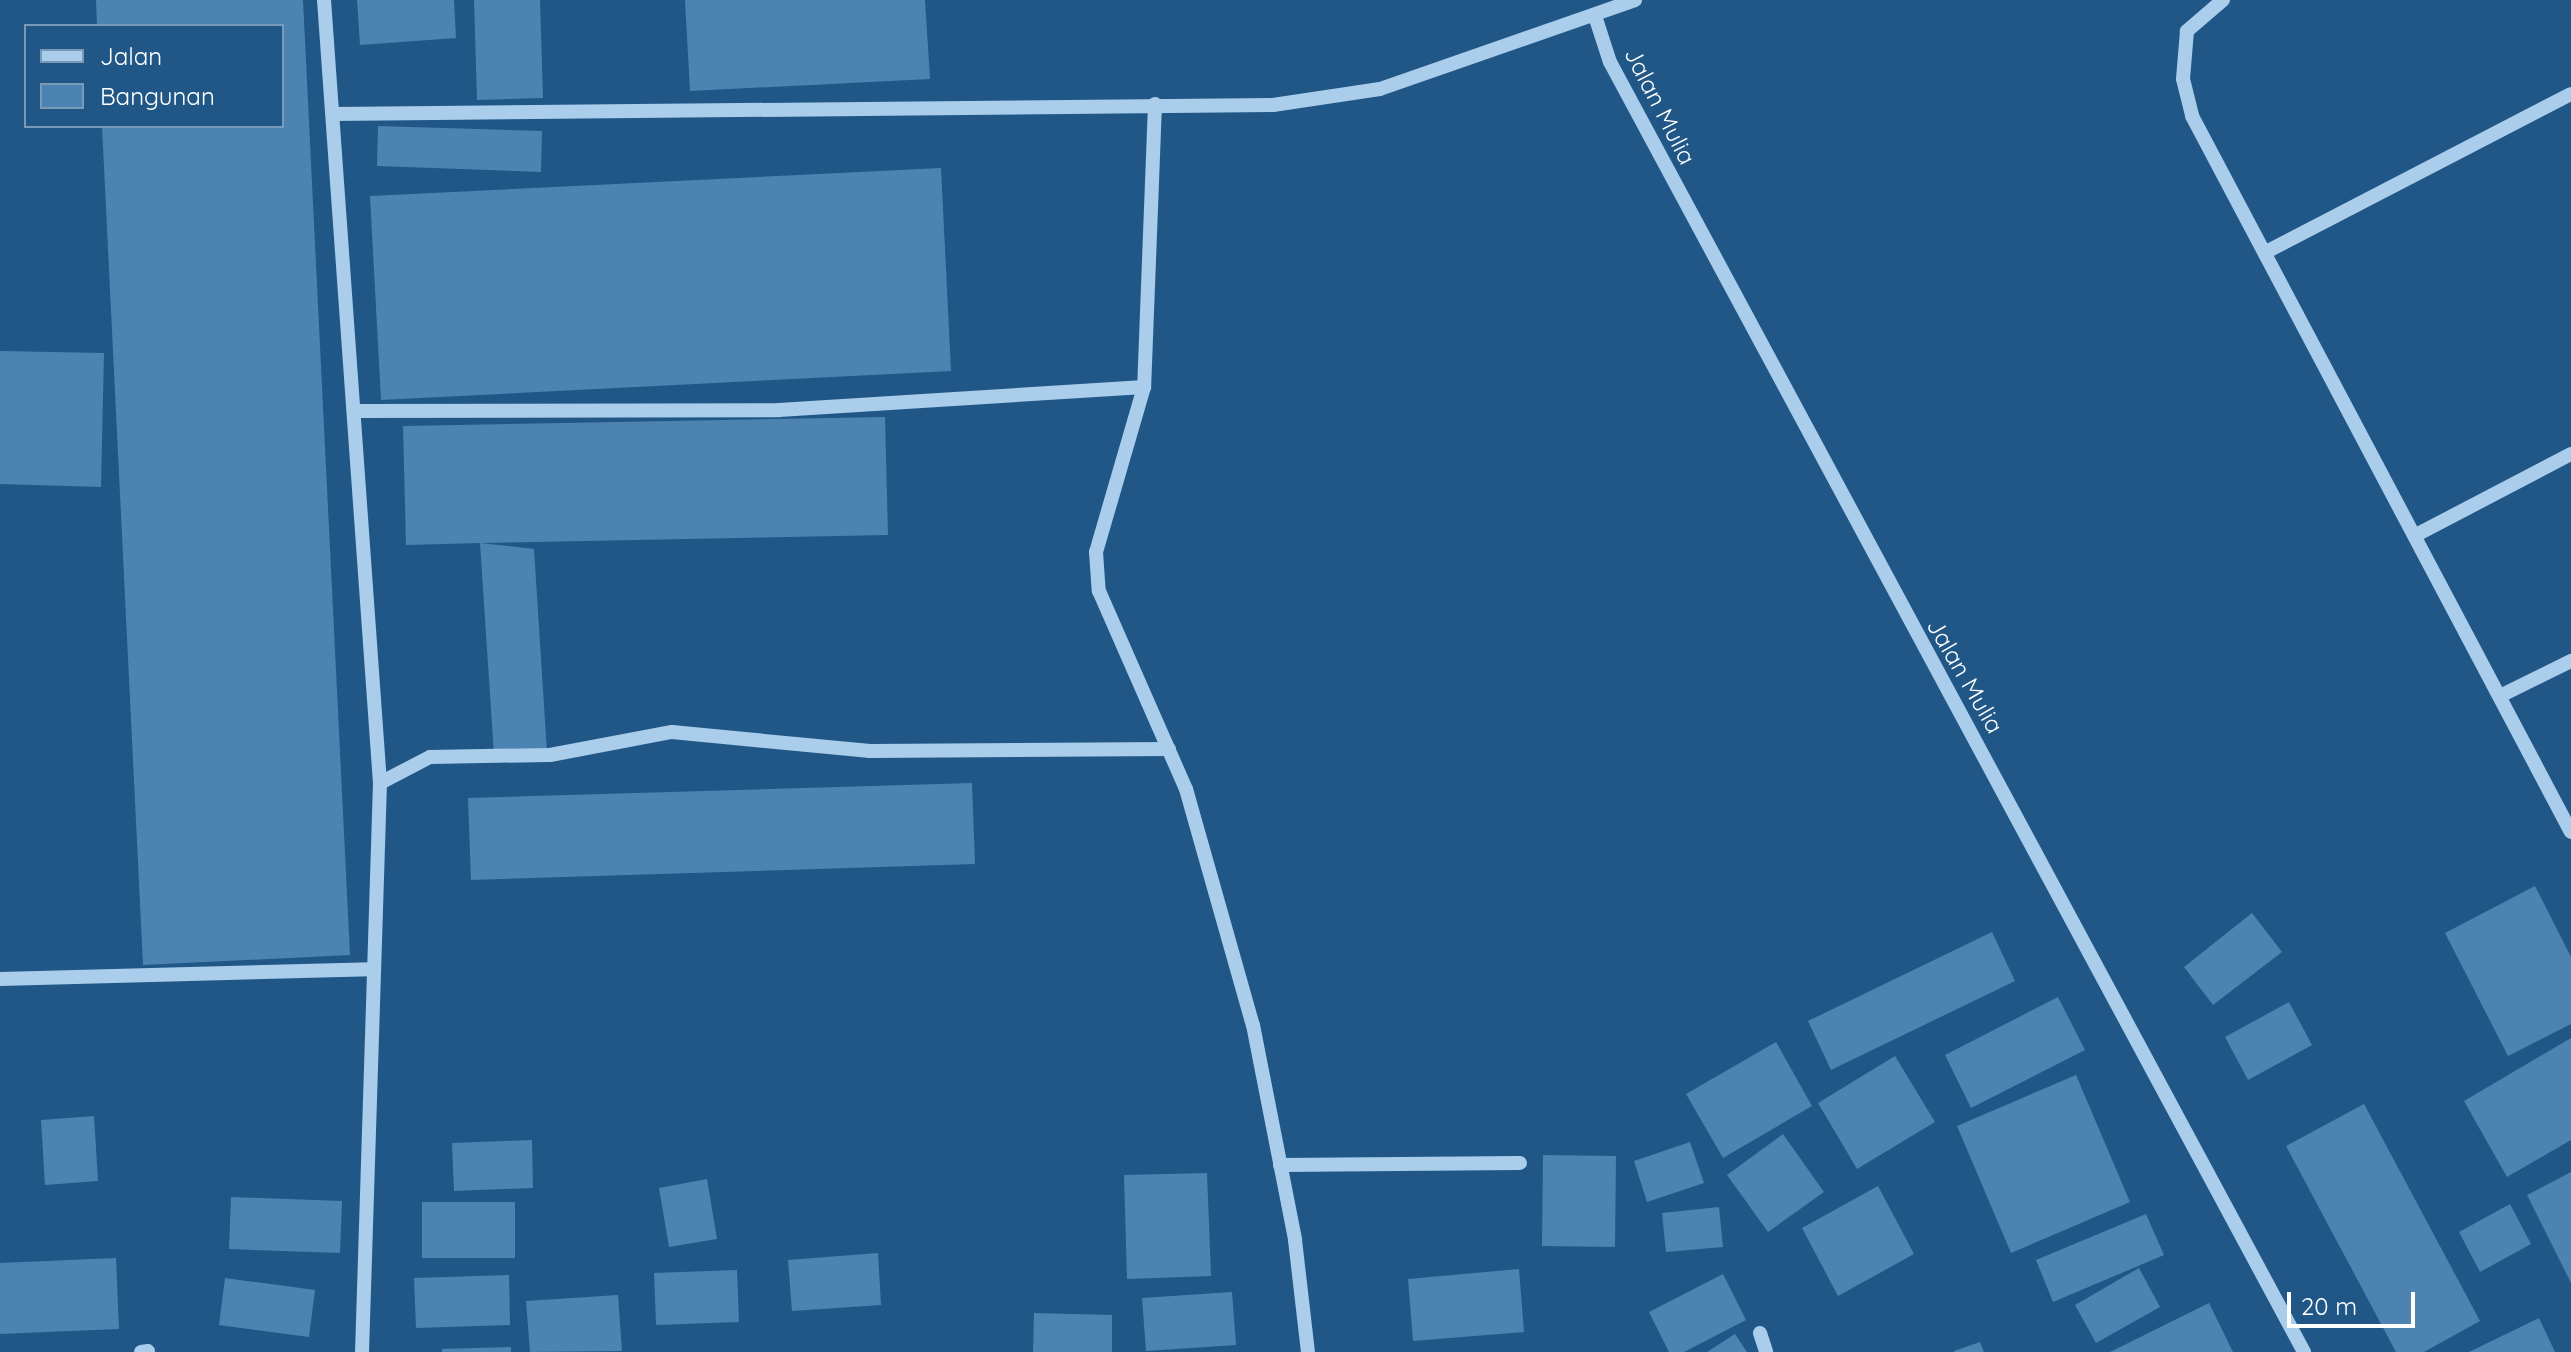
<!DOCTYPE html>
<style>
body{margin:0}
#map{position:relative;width:2571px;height:1352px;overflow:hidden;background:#205787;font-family:Quicksand,sans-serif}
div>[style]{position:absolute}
.building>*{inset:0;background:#4c83b1}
.minor>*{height:14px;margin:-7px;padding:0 7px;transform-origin:7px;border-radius:7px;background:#a9cdea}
span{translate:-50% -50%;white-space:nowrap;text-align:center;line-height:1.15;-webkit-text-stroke:8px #205787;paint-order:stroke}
.street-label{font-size:24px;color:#fff}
.legend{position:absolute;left:24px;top:24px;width:260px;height:104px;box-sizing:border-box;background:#205787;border:2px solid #799ab7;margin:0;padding:10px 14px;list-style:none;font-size:24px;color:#fff}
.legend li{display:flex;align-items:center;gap:16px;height:40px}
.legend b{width:40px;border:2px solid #799ab7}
.scale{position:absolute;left:2287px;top:1292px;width:128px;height:36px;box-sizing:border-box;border:4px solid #fff;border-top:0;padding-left:10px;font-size:24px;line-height:28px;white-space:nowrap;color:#fff;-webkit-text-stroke:6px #205787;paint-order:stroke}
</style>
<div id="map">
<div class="building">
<i style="clip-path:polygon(96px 0,303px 0,350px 955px,143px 965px,102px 126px,282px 126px,282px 26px,97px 26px)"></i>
<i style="clip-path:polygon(357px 0,454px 0,456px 38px,360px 45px)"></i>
<i style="clip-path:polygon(474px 0,540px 0,543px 98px,477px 100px)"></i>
<i style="clip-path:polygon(685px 0,925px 0,930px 79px,690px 91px)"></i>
<i style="clip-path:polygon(378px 126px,542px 131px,541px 172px,377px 166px)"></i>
<i style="clip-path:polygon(941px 168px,951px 371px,381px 400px,370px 196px)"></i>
<i style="clip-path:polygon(0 351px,104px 353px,101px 487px,0 484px)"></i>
<i style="clip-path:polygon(885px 417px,888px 535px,480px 543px,534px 549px,547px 752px,494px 755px,480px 543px,406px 545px,403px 426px)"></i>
<i style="clip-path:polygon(972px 783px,975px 864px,471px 880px,468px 798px)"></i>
<i style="clip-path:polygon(2535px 886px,2571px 957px,2571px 1024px,2508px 1056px,2445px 933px)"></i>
<i style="clip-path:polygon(2252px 913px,2282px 952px,2213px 1005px,2184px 967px)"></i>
<i style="clip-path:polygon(1992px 932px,2015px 981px,1831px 1070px,1808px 1021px)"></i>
<i style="clip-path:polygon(2058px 997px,2085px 1050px,1971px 1108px,1945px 1055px)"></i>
<i style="clip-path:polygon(2289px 1002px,2312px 1045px,2248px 1080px,2225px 1037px)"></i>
<i style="clip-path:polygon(2571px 1038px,2571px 1140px,2507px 1177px,2464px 1101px)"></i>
<i style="clip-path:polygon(1776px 1042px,1812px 1106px,1723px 1158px,1686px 1094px)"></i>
<i style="clip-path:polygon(1895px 1056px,1935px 1122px,1857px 1169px,1818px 1103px)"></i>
<i style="clip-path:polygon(2076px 1075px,2130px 1202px,2011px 1253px,1957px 1126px)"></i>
<i style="clip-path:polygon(2364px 1104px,2480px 1321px,2424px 1352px,2396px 1352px,2286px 1146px)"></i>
<i style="clip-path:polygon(94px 1116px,98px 1181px,45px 1185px,41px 1120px)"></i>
<i style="clip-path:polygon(1783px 1134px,1824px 1192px,1768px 1232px,1727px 1175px)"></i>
<i style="clip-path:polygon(532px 1140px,533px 1188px,454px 1191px,452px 1143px)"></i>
<i style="clip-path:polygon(1690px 1142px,1704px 1183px,1647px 1202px,1634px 1161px)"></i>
<i style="clip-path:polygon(1543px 1155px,1616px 1156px,1615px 1247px,1542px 1246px)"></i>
<i style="clip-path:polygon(2571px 1172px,2571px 1283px,2527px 1195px)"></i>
<i style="clip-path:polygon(1207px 1173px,1211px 1276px,1127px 1279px,1124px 1175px)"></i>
<i style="clip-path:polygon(707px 1179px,717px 1239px,669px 1247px,659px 1188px)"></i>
<i style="clip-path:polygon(1878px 1186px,1914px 1254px,1838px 1296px,1802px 1228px)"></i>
<i style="clip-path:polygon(231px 1197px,342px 1201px,340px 1253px,229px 1249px)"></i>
<i style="clip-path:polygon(422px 1202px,515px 1202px,515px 1258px,422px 1258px)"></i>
<i style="clip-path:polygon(2510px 1204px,2531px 1244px,2480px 1272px,2459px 1232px)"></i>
<i style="clip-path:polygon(1719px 1207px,1723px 1247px,1666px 1252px,1662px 1213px)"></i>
<i style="clip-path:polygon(2146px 1214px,2164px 1255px,2053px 1302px,2036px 1260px)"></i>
<i style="clip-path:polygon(878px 1253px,881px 1305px,792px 1311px,788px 1260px)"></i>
<i style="clip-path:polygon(116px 1258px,119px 1329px,0 1334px,0 1263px)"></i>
<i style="clip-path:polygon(2139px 1268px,2160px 1307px,2096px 1343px,2075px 1305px)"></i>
<i style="clip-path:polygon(1519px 1269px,1524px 1332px,1413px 1341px,1408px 1279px)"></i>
<i style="clip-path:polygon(737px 1270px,739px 1322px,656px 1325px,654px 1273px)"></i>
<i style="clip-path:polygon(1723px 1274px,1746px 1320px,1684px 1352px,1669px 1352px,1649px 1312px)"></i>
<i style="clip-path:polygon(509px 1275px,510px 1325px,416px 1328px,414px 1278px)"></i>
<i style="clip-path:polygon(225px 1278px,315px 1290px,309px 1337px,219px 1325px)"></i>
<i style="clip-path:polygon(1232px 1292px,1236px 1345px,1146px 1351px,1142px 1298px)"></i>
<i style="clip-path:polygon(618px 1295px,622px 1351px,530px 1352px,526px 1301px)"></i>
<i style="clip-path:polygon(2209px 1303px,2233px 1352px,2110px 1352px)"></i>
<i style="clip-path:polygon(1034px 1313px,1112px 1315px,1112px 1352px,1033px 1352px)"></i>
<i style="clip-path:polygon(2539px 1318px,2555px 1352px,2469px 1352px)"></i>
<i style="clip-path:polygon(1735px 1334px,1747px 1352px,1707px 1352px)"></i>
<i style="clip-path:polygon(1980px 1342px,1984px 1352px,1954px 1352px,1954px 1351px)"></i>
<i style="clip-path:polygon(511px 1347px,511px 1352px,442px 1352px,442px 1349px)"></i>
</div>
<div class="minor">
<i style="left:324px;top:0;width:785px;rotate:85.91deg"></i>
<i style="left:380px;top:783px;width:569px;rotate:91.81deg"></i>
<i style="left:2223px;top:0;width:48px;rotate:139.3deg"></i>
<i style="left:2187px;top:31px;width:48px;rotate:94.8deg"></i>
<i style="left:2183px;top:79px;width:38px;rotate:76deg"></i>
<i style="left:2192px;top:116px;width:810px;rotate:62.11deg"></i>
<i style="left:1596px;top:19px;width:45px;rotate:72deg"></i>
<i style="left:1610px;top:62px;width:1465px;rotate:61.72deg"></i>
<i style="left:1155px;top:104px;width:283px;rotate:92.2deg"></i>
<i style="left:1144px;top:387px;width:172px;rotate:106.2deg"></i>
<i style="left:1096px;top:552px;width:39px;rotate:86deg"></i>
<i style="left:1099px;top:591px;width:216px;rotate:66.3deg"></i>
<i style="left:1186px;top:789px;width:245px;rotate:74.2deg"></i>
<i style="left:1253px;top:1025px;width:219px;rotate:78.9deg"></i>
<i style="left:1295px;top:1240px;width:113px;rotate:83.4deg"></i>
<i style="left:333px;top:114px;width:940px;rotate:-0.55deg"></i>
<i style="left:1273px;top:105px;width:108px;rotate:-8.5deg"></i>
<i style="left:1380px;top:89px;width:270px;rotate:-19.2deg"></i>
<i style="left:2266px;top:252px;width:343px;rotate:-27.4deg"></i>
<i style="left:356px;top:411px;width:423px;rotate:-0.1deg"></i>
<i style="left:779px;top:410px;width:366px;rotate:-3.6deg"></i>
<i style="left:2416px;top:535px;width:175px;rotate:-27.6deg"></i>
<i style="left:2504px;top:694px;width:75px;rotate:-26.2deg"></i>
<i style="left:380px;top:783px;width:56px;rotate:-27.5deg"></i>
<i style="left:430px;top:757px;width:120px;rotate:-1deg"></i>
<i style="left:550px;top:755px;width:124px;rotate:-10.7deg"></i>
<i style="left:672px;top:732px;width:199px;rotate:5.5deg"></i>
<i style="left:870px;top:751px;width:299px;rotate:-0.4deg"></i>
<i style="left:0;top:979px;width:371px;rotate:-1.5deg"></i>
<i style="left:1280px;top:1165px;width:240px;rotate:-0.5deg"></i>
<i style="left:1760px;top:1333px;width:20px;rotate:72deg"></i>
<i style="left:141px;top:1352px;width:7px;rotate:-8deg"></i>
</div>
<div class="street-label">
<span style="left:1660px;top:106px;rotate:63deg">Jalan Mulia</span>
<span style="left:1965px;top:676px;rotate:60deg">Jalan Mulia</span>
</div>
<ul class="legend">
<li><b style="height:10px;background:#a9cdea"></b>Jalan</li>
<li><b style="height:22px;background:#4c83b1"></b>Bangunan</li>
</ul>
<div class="scale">20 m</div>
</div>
